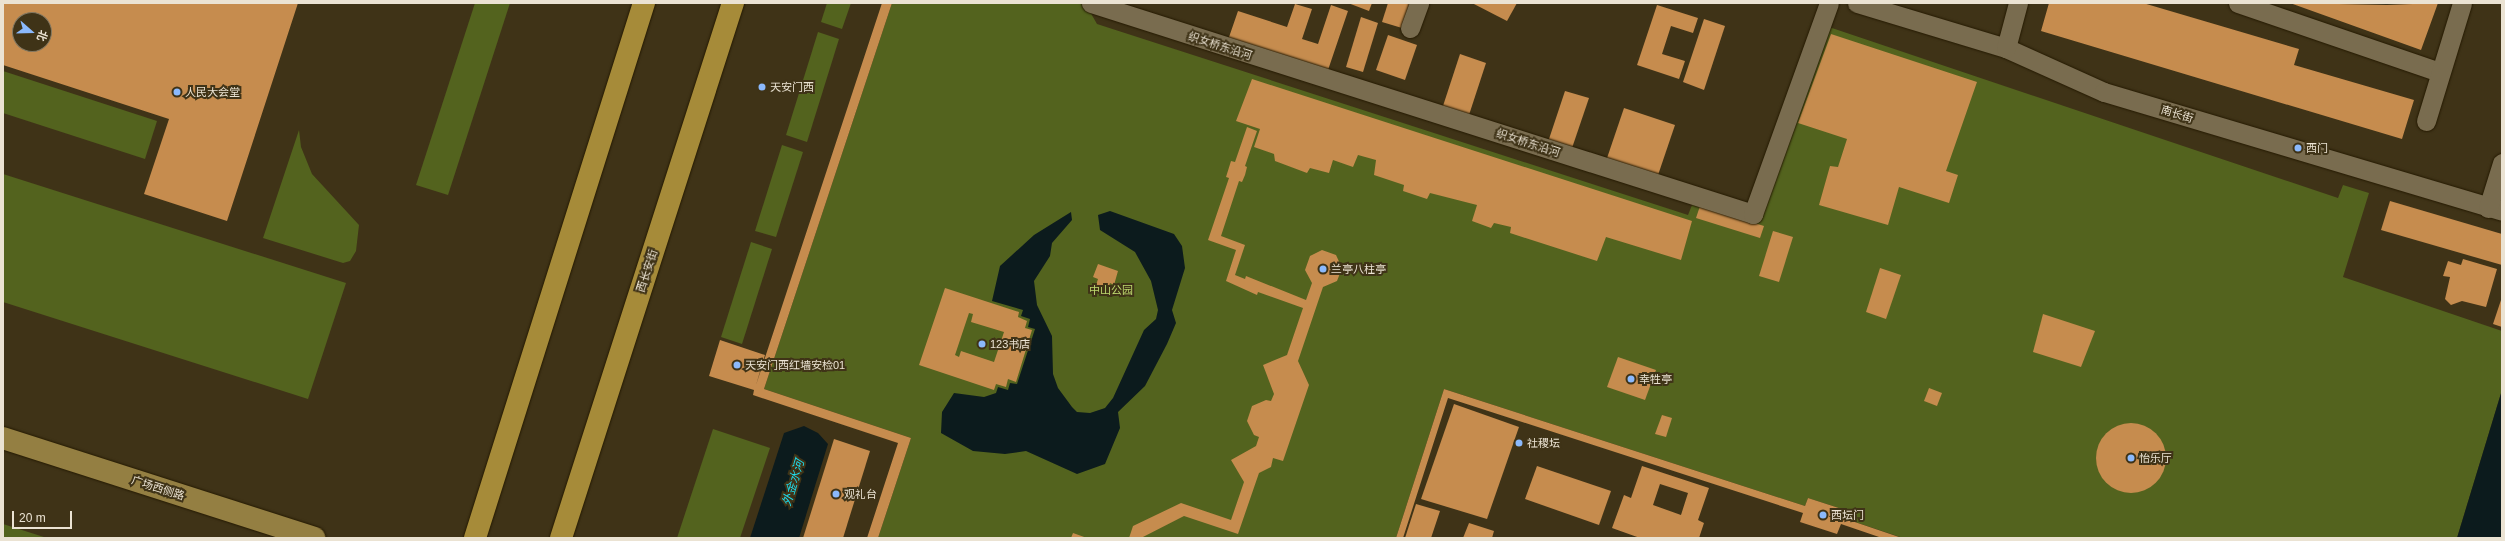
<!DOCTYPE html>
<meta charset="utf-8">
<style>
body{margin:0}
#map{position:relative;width:2505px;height:541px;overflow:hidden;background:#3f3317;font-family:Helvetica,"Noto Sans SC",sans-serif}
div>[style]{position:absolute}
.green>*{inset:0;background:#53631e}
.water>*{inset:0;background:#0c1b1d}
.building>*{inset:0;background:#c68c4e}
.round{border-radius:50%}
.roads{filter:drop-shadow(0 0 1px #251a00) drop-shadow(0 0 1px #251a00)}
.minor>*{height:19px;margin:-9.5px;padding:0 9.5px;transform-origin:9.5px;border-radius:9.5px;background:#796c4f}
.major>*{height:22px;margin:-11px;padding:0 11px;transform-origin:11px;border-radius:11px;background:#947f42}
.highway>*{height:22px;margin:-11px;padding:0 11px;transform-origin:11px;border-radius:11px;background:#a68b39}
.dots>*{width:11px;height:11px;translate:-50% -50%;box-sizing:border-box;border:2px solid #3f3317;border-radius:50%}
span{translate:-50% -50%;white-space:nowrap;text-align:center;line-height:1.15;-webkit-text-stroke:4px #3f3317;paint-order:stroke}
.street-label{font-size:11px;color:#ebe3d3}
.poi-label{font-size:11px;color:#ebe3d3}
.left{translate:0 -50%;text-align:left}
.park-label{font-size:11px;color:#bdd86e}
.water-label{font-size:12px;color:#1ddbed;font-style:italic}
.frame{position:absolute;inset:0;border:4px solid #ebe3d3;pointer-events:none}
.north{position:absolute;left:12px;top:12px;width:40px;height:40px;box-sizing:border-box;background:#3f3317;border:1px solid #847962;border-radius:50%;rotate:110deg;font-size:11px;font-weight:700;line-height:16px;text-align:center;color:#ebe3d3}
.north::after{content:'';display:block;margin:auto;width:14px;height:18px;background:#8bb9fc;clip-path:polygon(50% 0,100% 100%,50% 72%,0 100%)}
.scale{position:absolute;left:12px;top:511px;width:60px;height:18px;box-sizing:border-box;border:2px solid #ebe3d3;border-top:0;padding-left:5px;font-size:12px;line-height:14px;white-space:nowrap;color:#ebe3d3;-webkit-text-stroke:3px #3f3317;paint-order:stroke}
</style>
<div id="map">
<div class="green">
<i style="clip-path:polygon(475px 3px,510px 3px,448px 195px,416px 185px)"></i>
<i style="clip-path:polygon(827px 3px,851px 3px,842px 29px,821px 22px)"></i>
<i style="clip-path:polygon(892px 3px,1085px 3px,1097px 24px,1688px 215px,1694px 200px,1759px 220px,1826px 26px,2338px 198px,2343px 185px,2369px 193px,2343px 277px,2502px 331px,2502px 390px,2457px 538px,1903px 538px,1843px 518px,1845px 510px,1808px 498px,1805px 506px,1444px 389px,1396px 538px,878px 538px,911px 438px,764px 389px)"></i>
<i style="clip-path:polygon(818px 32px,839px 39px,807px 142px,786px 135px)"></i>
<i style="clip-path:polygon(3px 71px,157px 121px,145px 159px,3px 113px)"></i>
<i style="clip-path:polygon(299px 130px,301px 147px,312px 174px,359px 225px,356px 251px,350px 261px,343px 263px,263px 238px)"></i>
<i style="clip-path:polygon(782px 145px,803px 152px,776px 237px,755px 231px)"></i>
<i style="clip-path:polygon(3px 174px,346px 283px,308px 399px,3px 302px)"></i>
<i style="clip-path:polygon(751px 242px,772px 249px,742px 344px,721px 337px)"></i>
<i style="clip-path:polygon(713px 429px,770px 448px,740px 538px,677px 538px)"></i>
<i style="clip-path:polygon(3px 524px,47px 538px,3px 538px)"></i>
</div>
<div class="water">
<i style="clip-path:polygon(1110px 211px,1174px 234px,1182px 246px,1185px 268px,1172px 310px,1176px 323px,1167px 344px,1145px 386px,1118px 412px,1120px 428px,1105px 464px,1077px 474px,1026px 451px,1005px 454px,973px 451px,941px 433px,942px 412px,954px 393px,984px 397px,996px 393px,998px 387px,1008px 390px,1010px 383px,1017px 384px,1035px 329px,1028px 327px,1030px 319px,1021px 316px,1023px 310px,992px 301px,1000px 266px,1034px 235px,1071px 212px,1072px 220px,1052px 243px,1050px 256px,1034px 281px,1037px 305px,1052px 336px,1053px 374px,1058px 388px,1072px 407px,1077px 412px,1090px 413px,1105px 408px,1113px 398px,1144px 330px,1156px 319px,1158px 310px,1151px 281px,1135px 252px,1100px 230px,1098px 215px)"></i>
<i style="clip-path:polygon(2502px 390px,2502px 538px,2457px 538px)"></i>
<i style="clip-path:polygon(804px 426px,818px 433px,828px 444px,799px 538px,750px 538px,784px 433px)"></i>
</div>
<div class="building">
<i style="clip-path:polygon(evenodd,3px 3px,298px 3px,227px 221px,144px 194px,169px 119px,3px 65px,3px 3px,20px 20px,44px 20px,44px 44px,20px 44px,20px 20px)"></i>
<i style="clip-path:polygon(882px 3px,892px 3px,764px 389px,911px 438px,878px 538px,867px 538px,898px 443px,753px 395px,754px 390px,709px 376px,720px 340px,765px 355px,756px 385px)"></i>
<i style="clip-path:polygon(1348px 3px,1372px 3px,1369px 11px)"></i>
<i style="clip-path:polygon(1388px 3px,1410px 3px,1402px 28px,1382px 22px)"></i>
<i style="clip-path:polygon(1472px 3px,1517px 3px,1507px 21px)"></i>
<i style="clip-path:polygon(2049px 3px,2143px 3px,2299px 49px,2294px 65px,2414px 100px,2402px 139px,2041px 31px)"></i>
<i style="clip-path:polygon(2290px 3px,2387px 5px,2438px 3px,2421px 50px)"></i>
<i style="clip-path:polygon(1295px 4px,1312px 9px,1302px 39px,1318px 44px,1331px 5px,1348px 11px,1327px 73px,1228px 40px,1238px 11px,1287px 27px)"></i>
<i style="clip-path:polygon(1657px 5px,1698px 18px,1693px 33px,1671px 26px,1662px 54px,1685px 61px,1679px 79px,1637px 65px)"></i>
<i style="clip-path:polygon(1361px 17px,1378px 23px,1363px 72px,1346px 67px)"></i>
<i style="clip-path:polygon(1704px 19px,1725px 26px,1704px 90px,1683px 82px)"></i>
<i style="clip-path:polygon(1831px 34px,1977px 82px,1946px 171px,1958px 175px,1949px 203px,1899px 187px,1888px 225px,1819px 205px,1830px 166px,1838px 167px,1847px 139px,1798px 123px)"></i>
<i style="clip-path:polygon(1388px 35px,1417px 45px,1405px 80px,1376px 70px)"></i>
<i style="clip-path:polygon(1460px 54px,1486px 63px,1468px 118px,1442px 109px)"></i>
<i style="clip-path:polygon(1252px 79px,1692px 221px,1681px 260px,1606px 237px,1597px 261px,1510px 233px,1511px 227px,1494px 223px,1491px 228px,1472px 221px,1477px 205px,1430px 193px,1427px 199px,1403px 191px,1404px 185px,1374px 175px,1376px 160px,1358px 155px,1353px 167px,1333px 160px,1329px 173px,1310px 168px,1307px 173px,1275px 161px,1274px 154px,1254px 147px,1260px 129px,1236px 121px)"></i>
<i style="clip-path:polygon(1565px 91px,1589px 98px,1571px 151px,1548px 142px)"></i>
<i style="clip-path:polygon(1624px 108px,1675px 125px,1656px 181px,1605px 164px)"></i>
<i style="clip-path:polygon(1247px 127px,1257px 131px,1245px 166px,1247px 167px,1245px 175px,1242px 182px,1239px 181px,1221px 236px,1245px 245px,1235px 275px,1245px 279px,1246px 276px,1306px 300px,1312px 283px,1305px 270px,1310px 256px,1322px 250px,1336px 255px,1342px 268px,1337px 281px,1323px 287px,1298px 361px,1309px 385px,1283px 461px,1273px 458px,1271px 467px,1259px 473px,1238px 534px,1184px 516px,1141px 538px,1129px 538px,1133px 526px,1181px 503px,1231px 520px,1244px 482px,1231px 460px,1256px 446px,1259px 437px,1254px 435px,1247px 421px,1252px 406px,1266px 400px,1271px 401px,1274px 394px,1263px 365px,1287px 355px,1303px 308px,1258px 292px,1257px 295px,1226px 281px,1236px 250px,1208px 240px,1229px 178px,1226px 177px,1231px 161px,1235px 162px)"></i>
<i style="clip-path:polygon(2390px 201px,2502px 234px,2502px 265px,2381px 230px)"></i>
<i style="clip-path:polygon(1700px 206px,1764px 226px,1760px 238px,1696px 218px)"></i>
<i style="clip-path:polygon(1773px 231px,1793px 237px,1779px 282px,1759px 276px)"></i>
<i style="clip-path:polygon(2463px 259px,2497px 269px,2486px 307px,2462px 301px,2451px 305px,2445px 299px,2450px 277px,2443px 276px,2448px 261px,2461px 265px)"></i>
<i style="clip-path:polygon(1098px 264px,1118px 271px,1114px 285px,1110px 283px,1108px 289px,1096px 285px,1098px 279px,1093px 277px)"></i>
<i style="clip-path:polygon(1880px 268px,1901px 275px,1886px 319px,1866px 312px)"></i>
<i style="clip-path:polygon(evenodd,945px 288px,1019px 312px,1018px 317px,1027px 321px,1025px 328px,1032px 330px,1016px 382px,1008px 379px,1006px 387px,996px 384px,994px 390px,919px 365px,945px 288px,969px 313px,973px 314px,971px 322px,1004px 332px,994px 362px,961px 351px,959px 357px,955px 355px,969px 313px)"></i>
<i style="clip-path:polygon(2502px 297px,2502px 327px,2493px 324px)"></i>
<i style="clip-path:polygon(2043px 314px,2095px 331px,2081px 367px,2033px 352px)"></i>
<i style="clip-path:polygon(1618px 357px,1656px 370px,1645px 400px,1607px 387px)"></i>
<i style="clip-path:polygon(1929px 388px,1942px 393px,1937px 406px,1924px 401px)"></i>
<i style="clip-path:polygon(1444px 389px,1805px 506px,1808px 498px,1845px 510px,1843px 518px,1902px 538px,1882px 538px,1841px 524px,1837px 534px,1800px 522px,1803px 513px,1448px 398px,1403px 538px,1396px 538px)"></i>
<i style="clip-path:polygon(1454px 404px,1519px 427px,1487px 519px,1421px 499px)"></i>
<i style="clip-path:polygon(1662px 415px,1672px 418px,1666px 437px,1655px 434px)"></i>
<i class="round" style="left:2096px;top:423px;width:70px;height:70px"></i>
<i style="clip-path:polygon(834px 439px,870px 451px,843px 538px,803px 538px)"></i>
<i style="clip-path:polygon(1537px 466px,1611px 491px,1599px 525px,1525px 499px)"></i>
<i style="clip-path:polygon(evenodd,1642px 466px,1709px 488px,1698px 520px,1704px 523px,1699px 538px,1640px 538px,1612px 528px,1624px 495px,1631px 498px,1642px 466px,1660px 484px,1688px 493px,1681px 515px,1653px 505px,1660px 484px)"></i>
<i style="clip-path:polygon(1416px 504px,1440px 511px,1431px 538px,1405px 538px)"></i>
<i style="clip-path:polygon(1469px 523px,1494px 531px,1492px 538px,1463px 538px)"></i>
<i style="clip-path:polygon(1073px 533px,1087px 538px,1071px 538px)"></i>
</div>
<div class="roads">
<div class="minor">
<i style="left:1091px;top:3px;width:695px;rotate:17.68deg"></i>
<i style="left:1753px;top:214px;width:224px;rotate:-70.2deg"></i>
<i style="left:1857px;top:3px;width:156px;rotate:16.8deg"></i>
<i style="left:2006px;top:48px;width:107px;rotate:24.2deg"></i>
<i style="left:2104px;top:92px;width:415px;rotate:16.6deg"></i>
<i style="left:2238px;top:3px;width:213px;rotate:18.9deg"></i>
<i style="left:1410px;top:28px;width:27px;rotate:-70deg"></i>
<i style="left:2006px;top:48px;width:47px;rotate:-75.1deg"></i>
<i style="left:2426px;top:121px;width:123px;rotate:-73deg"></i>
<i style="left:2488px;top:208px;width:47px;rotate:-72.7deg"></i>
</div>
<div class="major">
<i style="left:3px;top:438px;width:327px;rotate:17.8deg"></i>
</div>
<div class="highway">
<i style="left:475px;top:538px;width:561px;rotate:-72.47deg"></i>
<i style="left:561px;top:538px;width:562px;rotate:-72.18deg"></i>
</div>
</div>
<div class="dots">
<i style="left:762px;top:87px;background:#8bb9fc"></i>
<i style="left:177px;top:92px;background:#8bb9fc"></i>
<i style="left:2298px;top:148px;background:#8bb9fc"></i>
<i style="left:1323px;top:269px;background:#8bb9fc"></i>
<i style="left:982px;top:344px;background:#8bb9fc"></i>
<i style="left:737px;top:365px;background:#8bb9fc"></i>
<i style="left:1631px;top:379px;background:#8bb9fc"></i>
<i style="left:1519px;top:443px;background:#8bb9fc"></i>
<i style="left:2131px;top:458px;background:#8bb9fc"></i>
<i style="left:836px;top:494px;background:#8bb9fc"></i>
<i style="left:1823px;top:515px;background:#8bb9fc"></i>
</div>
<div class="street-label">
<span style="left:1220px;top:46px;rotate:18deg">织女桥东沿河</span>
<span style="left:2177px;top:114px;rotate:17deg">南长街</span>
<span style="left:1528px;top:143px;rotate:18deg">织女桥东沿河</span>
<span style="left:647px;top:271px;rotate:-72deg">西长安街</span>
<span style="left:158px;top:488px;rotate:18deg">广场西侧路</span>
</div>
<div class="poi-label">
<span class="left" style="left:770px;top:87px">天安门西</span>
<span class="left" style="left:185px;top:92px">人民大会堂</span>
<span class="left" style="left:2306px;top:148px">西门</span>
<span class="left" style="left:1331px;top:269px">兰亭八柱亭</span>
<span class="left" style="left:990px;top:344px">123书店</span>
<span class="left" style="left:745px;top:365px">天安门西红墙安检01</span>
<span class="left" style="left:1639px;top:379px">幸牲亭</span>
<span class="left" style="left:1527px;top:443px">社稷坛</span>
<span class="left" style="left:2139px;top:458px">怡乐厅</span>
<span class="left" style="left:844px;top:494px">观礼台</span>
<span class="left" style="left:1831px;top:515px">西坛门</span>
</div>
<div class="park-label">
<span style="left:1111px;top:290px">中山公园</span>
</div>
<div class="water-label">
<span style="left:794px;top:483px;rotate:-73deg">外金水河</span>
</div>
<div class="frame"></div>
<div class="north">北</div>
<div class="scale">20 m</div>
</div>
